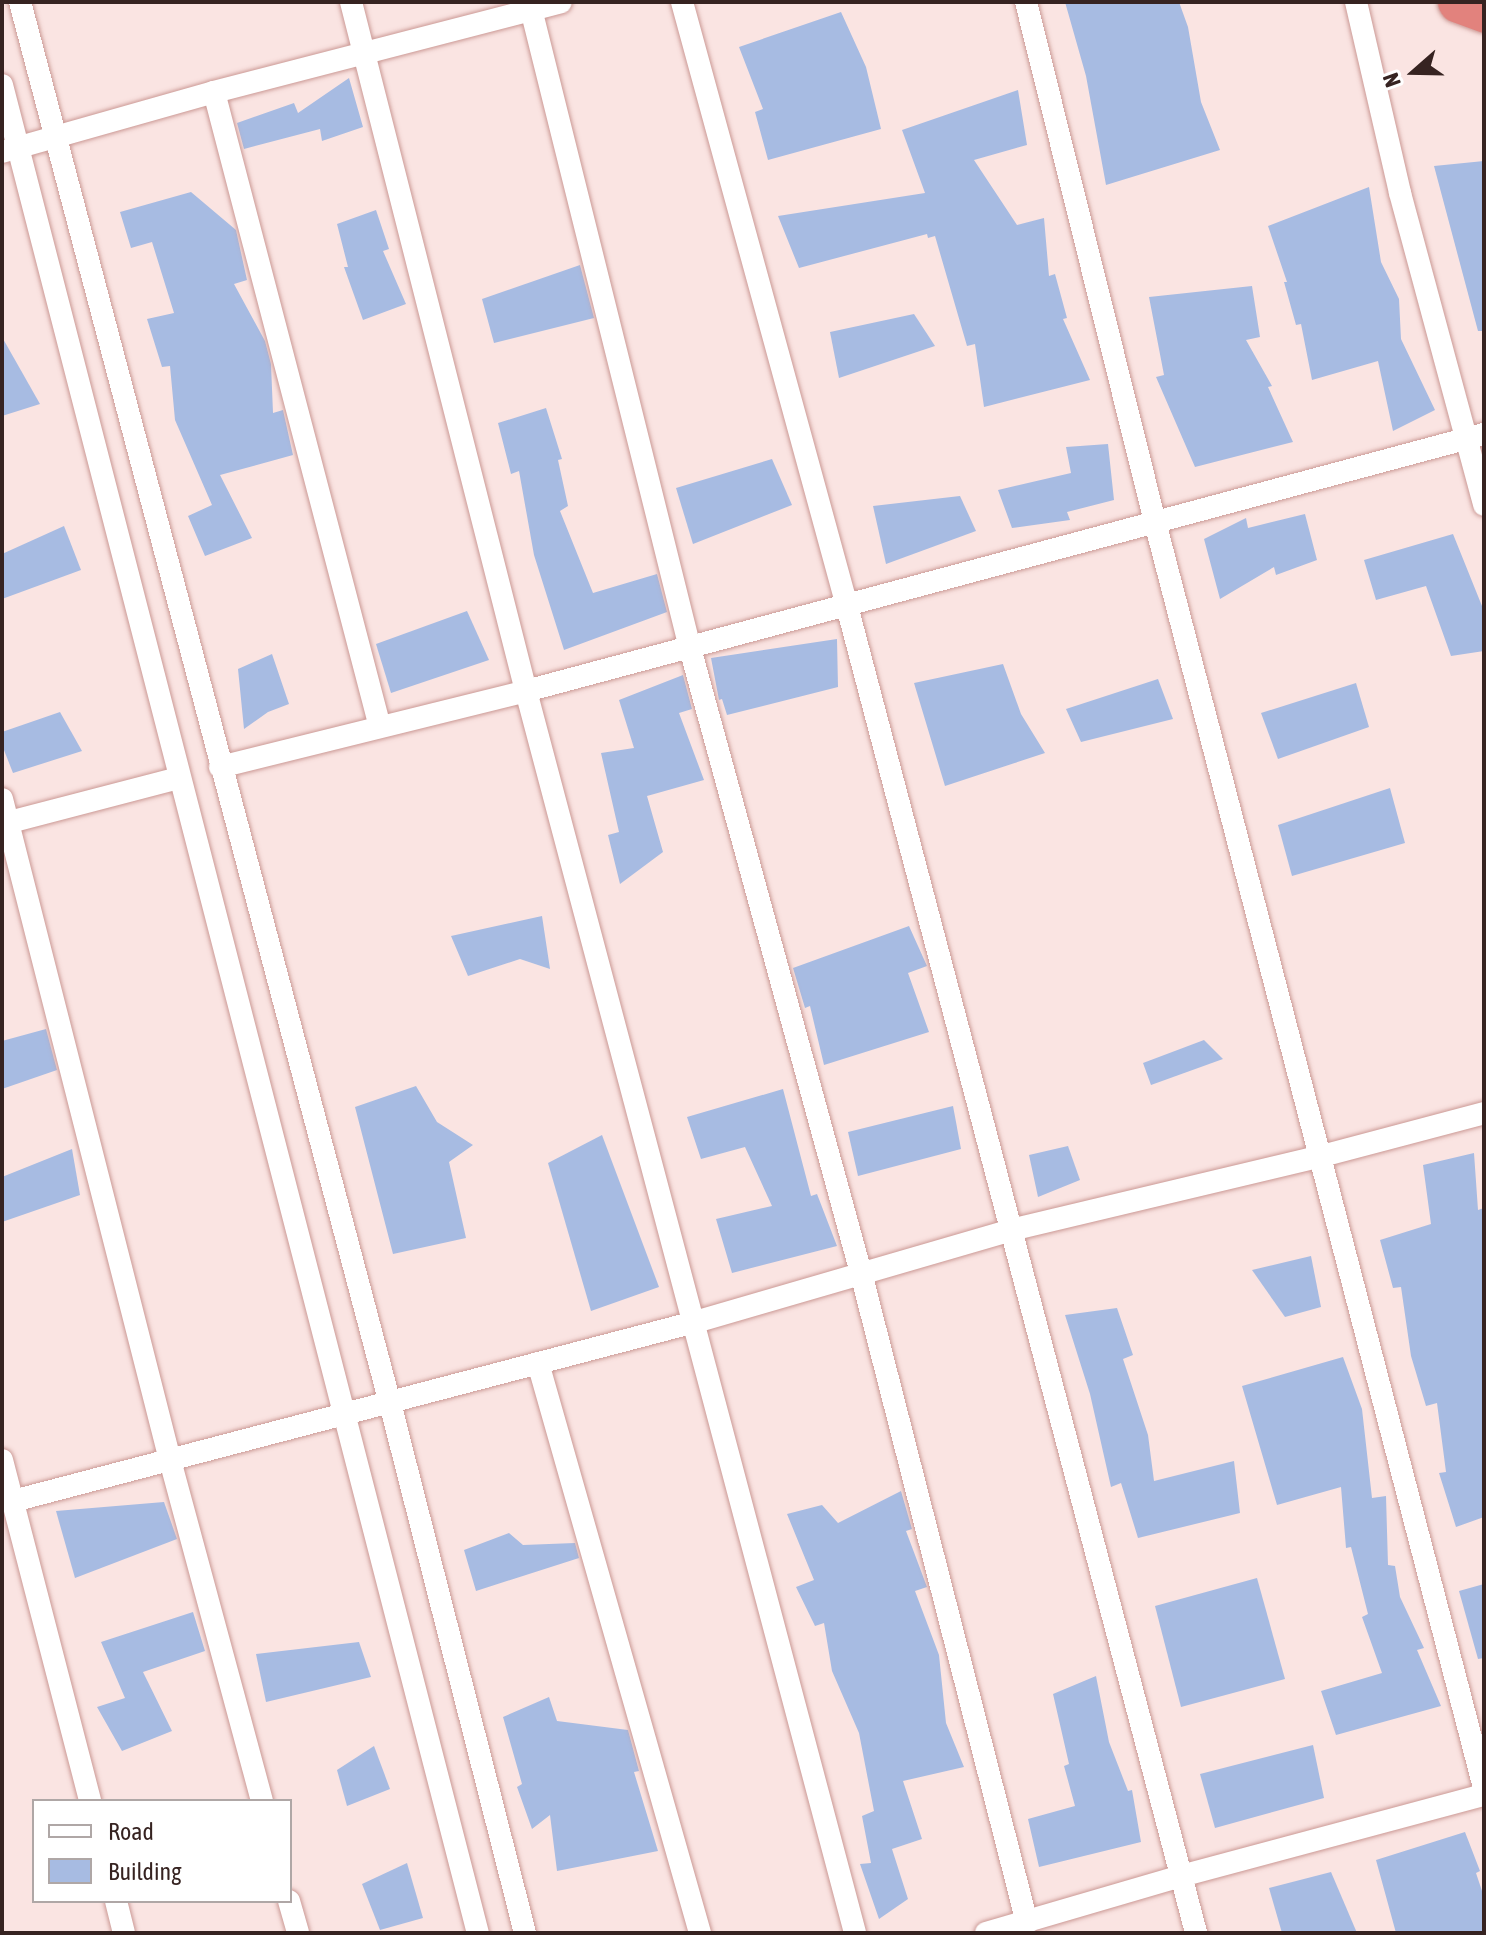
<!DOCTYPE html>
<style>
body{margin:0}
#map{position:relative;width:1486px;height:1935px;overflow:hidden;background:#fae4e2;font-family:"Asap Condensed",sans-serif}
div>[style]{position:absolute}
.building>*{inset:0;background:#a7bbe2}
.roads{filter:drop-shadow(0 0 2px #cb9995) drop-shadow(0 0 2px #cb9995)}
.street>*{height:22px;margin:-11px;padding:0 11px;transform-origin:11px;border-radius:11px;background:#fff}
.highway>*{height:42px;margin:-21px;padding:0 21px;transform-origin:21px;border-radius:21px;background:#e2827d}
span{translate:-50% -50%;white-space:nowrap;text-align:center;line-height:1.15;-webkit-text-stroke:7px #fff;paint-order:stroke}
.frame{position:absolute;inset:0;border:4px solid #362321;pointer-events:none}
.legend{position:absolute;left:32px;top:1799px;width:260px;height:104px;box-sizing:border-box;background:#fff;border:2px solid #afa7a6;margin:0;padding:10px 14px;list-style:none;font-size:24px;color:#362321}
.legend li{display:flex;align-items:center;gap:16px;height:40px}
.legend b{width:40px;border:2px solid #afa7a6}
.north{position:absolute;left:1374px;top:32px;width:80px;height:80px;-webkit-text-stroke:6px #fff;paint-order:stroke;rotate:250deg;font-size:22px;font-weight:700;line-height:32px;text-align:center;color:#362321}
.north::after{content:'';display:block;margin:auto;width:28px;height:36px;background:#362321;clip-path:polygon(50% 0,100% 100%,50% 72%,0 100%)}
</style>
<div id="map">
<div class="building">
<i style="clip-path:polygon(1065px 2px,1179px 2px,1188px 27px,1201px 102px,1220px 150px,1106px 185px,1086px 76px)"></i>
<i style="clip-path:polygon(841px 12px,866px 67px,881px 129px,768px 160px,755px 112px,763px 109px,739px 47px)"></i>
<i style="clip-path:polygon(349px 78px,363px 127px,322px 141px,320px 129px,244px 149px,237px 123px,294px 103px,298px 113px)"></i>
<i style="clip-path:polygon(1018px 90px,1027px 145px,974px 160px,1017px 225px,1044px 218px,1049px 276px,1055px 274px,1067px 318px,1063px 319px,1090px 380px,984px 407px,975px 344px,967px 346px,935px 236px,928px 238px,927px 234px,799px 268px,778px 216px,925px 193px,902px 130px)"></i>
<i style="clip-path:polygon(1484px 161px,1484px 331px,1478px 331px,1434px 166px)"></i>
<i style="clip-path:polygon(1369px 187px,1381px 262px,1399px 299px,1401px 339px,1435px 410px,1393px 431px,1378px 361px,1312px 380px,1301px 324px,1296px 325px,1284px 282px,1287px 282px,1268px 226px)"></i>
<i style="clip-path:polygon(191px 192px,236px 230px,247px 280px,234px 284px,265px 341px,271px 364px,273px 413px,283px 410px,293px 455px,220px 475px,252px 538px,205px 556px,188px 516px,212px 505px,175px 420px,170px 366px,162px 367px,147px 319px,174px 313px,152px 242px,131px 248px,120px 212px)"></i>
<i style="clip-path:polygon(376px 210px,389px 249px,383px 251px,406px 304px,363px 320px,344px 267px,348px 267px,337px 224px)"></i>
<i style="clip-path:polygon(580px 265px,594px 318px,494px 343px,482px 299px)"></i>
<i style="clip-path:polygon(1252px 286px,1260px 337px,1246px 340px,1272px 386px,1268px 387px,1293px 442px,1195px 467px,1156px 377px,1164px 375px,1149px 297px)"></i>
<i style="clip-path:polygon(914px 314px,935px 346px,839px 378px,830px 332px)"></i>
<i style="clip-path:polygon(2px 337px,40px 404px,2px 416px)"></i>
<i style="clip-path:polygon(546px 408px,562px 459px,558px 460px,568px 506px,560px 511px,593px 593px,657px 574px,667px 612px,564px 650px,534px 555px,519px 471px,511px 474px,498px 423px)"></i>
<i style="clip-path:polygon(1108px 444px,1114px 500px,1067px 512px,1070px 520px,1012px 528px,998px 490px,1071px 473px,1066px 447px)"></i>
<i style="clip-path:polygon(772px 459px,792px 505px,693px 544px,676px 488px)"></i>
<i style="clip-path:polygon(960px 496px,976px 531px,886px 564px,873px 506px)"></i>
<i style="clip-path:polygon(1305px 514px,1317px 560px,1276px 575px,1274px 567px,1220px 599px,1204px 539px,1246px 518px,1248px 528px)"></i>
<i style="clip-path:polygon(64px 526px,81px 570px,2px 599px,2px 554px)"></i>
<i style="clip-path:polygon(1453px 534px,1484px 611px,1484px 651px,1451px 656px,1426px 586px,1376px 600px,1364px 560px)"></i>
<i style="clip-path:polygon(467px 611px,489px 660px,391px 693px,376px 644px)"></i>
<i style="clip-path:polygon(837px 639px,838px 687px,727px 715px,722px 699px,719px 700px,711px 658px)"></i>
<i style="clip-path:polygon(272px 654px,289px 704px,268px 712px,244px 729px,238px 669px)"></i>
<i style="clip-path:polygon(1003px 664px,1021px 714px,1045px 753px,945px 786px,914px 683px)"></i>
<i style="clip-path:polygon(683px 675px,692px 709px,679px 713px,704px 780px,647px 796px,663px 852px,620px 884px,608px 835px,619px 832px,601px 753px,634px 748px,619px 700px)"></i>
<i style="clip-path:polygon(1158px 679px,1173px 719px,1081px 742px,1066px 709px)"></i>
<i style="clip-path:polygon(1356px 683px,1369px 727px,1278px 759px,1261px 713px)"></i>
<i style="clip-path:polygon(60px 712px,82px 751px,13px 773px,2px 745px,2px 732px)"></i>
<i style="clip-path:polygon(1390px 788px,1405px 843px,1292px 876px,1278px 825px)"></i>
<i style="clip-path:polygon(542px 916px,550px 969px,520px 959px,468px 976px,451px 936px)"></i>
<i style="clip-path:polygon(909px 926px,927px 966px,908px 973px,929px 1032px,824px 1065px,810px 1006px,805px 1008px,793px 968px)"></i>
<i style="clip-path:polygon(46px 1029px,57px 1070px,2px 1089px,2px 1041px)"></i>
<i style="clip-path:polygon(1204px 1040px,1223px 1059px,1151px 1085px,1143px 1063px)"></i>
<i style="clip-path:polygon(416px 1086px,437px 1122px,473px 1145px,449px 1162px,466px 1238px,393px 1254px,355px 1107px)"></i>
<i style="clip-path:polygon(783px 1089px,811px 1196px,817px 1194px,837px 1246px,732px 1273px,716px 1219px,772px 1206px,745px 1147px,701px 1159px,687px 1117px)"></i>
<i style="clip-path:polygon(953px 1106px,961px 1149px,858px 1176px,848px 1132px)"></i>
<i style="clip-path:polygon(602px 1135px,659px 1287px,591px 1311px,548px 1163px)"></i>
<i style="clip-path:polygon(1068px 1146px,1080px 1180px,1038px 1197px,1029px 1155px)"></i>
<i style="clip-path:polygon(72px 1149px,80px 1195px,2px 1222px,2px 1177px)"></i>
<i style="clip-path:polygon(1474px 1153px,1478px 1210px,1484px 1208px,1484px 1517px,1456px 1527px,1439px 1473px,1446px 1472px,1437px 1403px,1426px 1406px,1411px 1356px,1401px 1287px,1393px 1288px,1380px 1240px,1431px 1224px,1423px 1165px)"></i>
<i style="clip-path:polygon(1311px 1256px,1321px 1307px,1285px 1317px,1252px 1270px)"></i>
<i style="clip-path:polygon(1117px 1308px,1133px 1355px,1123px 1359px,1148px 1435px,1154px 1481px,1234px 1461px,1240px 1513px,1138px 1538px,1121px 1483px,1111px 1487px,1090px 1394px,1065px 1315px)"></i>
<i style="clip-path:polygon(1343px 1357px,1362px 1409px,1372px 1498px,1386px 1496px,1388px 1565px,1395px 1566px,1400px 1597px,1424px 1648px,1417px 1650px,1441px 1706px,1336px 1735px,1321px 1691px,1382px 1673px,1362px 1617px,1368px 1614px,1351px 1547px,1346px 1548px,1341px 1487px,1277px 1505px,1242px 1386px)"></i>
<i style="clip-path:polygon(901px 1491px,912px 1529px,906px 1531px,927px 1587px,915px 1591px,939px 1655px,946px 1723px,964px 1767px,903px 1781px,922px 1839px,892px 1849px,908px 1899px,879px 1919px,860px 1864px,871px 1863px,862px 1816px,874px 1811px,859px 1733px,832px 1671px,824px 1623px,815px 1626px,796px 1587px,814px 1580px,787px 1514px,822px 1505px,838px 1523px)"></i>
<i style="clip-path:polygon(164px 1502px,177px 1539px,75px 1578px,56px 1511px)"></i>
<i style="clip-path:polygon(509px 1533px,523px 1545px,575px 1543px,579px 1558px,476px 1591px,464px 1550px)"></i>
<i style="clip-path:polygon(1257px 1578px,1285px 1679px,1181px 1707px,1155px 1606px)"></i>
<i style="clip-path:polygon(1484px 1584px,1484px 1658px,1478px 1659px,1459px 1591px)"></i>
<i style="clip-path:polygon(193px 1612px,205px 1651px,143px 1672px,172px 1731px,122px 1751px,97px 1707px,125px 1698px,101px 1642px)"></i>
<i style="clip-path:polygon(359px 1642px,371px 1677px,266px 1702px,256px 1654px)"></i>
<i style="clip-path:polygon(1096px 1676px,1109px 1742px,1128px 1791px,1132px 1790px,1141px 1842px,1039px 1867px,1028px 1819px,1075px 1806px,1064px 1766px,1069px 1764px,1053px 1694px)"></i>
<i style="clip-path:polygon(549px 1697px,557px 1721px,628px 1730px,639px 1771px,634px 1772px,658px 1851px,557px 1871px,550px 1815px,532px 1829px,517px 1787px,522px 1784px,503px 1717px)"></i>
<i style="clip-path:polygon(1313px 1745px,1324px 1798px,1215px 1828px,1200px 1774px)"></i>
<i style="clip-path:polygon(374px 1746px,390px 1789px,347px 1806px,337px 1770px)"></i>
<i style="clip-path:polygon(1465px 1832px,1480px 1871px,1476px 1873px,1484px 1897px,1484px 1933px,1396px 1933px,1376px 1860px)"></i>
<i style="clip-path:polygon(407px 1863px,423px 1918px,380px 1930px,362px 1884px)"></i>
<i style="clip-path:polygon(1331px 1872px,1357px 1933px,1282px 1933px,1269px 1888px)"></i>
</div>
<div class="roads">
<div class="street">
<i style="left:20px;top:2px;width:1449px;rotate:75.21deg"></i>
<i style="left:390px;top:1403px;width:547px;rotate:75.71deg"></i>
<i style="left:351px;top:2px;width:711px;rotate:75.75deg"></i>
<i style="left:526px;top:691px;width:1285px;rotate:75.16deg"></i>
<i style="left:682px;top:2px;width:626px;rotate:74.72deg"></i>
<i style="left:847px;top:606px;width:1372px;rotate:75.26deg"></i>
<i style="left:1026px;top:2px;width:536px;rotate:76.07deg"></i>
<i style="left:1155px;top:522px;width:1308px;rotate:75.43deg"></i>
<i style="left:1356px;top:2px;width:196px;rotate:77deg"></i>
<i style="left:1400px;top:193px;width:323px;rotate:74.9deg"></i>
<i style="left:531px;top:9px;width:658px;rotate:76.03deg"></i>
<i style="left:690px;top:648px;width:648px;rotate:74.7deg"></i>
<i style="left:861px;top:1273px;width:671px;rotate:75.67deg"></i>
<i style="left:2px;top:85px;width:1908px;rotate:75.56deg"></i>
<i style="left:214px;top:92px;width:656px;rotate:75.35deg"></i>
<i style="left:2px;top:152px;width:220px;rotate:-15.8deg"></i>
<i style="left:214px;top:92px;width:358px;rotate:-14.5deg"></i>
<i style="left:220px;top:767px;width:315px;rotate:-13.9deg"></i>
<i style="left:526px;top:691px;width:992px;rotate:-15.02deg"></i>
<i style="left:2px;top:799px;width:682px;rotate:75.74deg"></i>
<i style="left:170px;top:1460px;width:353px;rotate:74.9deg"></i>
<i style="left:2px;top:824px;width:182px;rotate:-14.6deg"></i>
<i style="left:538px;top:1363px;width:593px;rotate:74.13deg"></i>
<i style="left:2px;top:1460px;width:352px;rotate:75.5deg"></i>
<i style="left:13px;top:1501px;width:705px;rotate:-14.71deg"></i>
<i style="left:695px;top:1322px;width:329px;rotate:-16.2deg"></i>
<i style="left:1011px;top:1230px;width:316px;rotate:-13.4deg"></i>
<i style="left:1318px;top:1157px;width:172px;rotate:-14.8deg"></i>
<i style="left:116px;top:1901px;width:33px;rotate:76deg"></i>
<i style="left:289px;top:1901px;width:33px;rotate:74deg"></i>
<i style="left:986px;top:1933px;width:203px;rotate:-16.3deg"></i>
<i style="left:1181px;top:1876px;width:314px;rotate:-15deg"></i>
</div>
<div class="highway">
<i style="left:1459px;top:2px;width:27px;rotate:20deg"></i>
</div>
</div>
<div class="frame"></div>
<ul class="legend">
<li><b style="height:10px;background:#fff"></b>Road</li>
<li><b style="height:22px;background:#a7bbe2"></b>Building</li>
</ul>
<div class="north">N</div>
</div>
